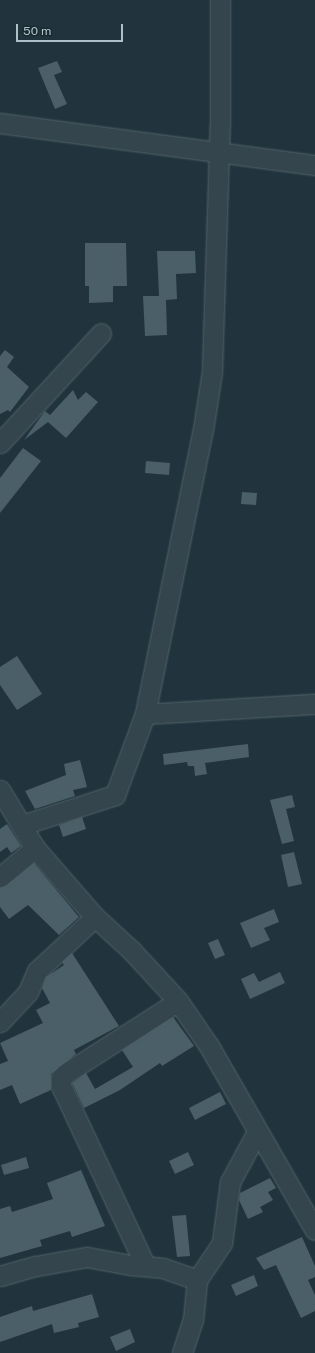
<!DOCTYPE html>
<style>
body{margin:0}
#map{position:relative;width:315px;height:1353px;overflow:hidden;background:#21343d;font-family:"Public Sans",sans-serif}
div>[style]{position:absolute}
.building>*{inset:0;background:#4a5f68}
.roads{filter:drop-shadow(0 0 1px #53636a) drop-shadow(0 0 1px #53636a)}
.minor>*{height:19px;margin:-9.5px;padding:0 9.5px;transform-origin:9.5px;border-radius:9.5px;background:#35454d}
span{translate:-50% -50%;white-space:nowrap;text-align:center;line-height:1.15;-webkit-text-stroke:3px #1a2a31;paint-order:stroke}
.scale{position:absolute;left:16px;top:24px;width:107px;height:18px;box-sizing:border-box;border:2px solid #b0c0c8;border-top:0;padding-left:5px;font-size:12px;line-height:14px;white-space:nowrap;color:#b0c0c8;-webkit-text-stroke:3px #1a2a31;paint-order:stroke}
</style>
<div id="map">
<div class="building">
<i style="clip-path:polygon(57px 61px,62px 72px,54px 75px,67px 104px,55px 109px,38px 68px)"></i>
<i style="clip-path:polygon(85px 243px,126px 243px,127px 286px,113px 286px,113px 302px,89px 303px,89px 286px,85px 286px)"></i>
<i style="clip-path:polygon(157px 251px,195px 251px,196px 273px,176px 274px,177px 299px,166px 300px,167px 335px,145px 336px,143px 296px,159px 296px)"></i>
<i style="clip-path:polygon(5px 350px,14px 357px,7px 367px,29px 387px,10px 412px,8px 410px,0 414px,0 356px)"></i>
<i style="clip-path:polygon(73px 390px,78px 400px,86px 392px,98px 402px,66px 438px,48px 422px,24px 440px,45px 411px,50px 415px)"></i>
<i style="clip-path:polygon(23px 448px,41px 461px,0 513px,0 478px)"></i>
<i style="clip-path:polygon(146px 461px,170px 463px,169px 475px,145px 473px)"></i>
<i style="clip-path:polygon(242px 492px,257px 493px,256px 505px,241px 504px)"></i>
<i style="clip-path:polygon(17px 656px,42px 694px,17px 710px,0 685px,0 667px)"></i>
<i style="clip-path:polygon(248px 744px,249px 757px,205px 763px,207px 774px,195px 776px,194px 766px,188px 766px,187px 762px,164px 765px,163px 754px)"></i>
<i style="clip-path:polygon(80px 760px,87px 787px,73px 790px,75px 796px,35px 809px,25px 791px,66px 775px,64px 764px)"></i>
<i style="clip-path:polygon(292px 795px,295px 807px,286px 809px,294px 841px,282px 844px,270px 800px)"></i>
<i style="clip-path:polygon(82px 817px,86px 829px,63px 837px,59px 825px)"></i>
<i style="clip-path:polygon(7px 824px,21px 846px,11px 853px,7px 847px,0 852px,0 829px)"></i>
<i style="clip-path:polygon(294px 852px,302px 884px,288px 887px,281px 855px)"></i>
<i style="clip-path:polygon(34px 863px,79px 917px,59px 935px,28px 905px,9px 919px,0 907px,0 888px,7px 885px)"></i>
<i style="clip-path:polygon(274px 909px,279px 922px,264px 928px,270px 940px,251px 948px,240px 923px)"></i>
<i style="clip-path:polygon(218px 939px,225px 955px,215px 959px,208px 943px)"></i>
<i style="clip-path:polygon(72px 953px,119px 1026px,74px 1050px,76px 1054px,51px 1074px,51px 1090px,20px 1104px,12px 1085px,0 1090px,0 1064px,8px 1061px,0 1043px,43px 1023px,36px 1010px,50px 1003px,42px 988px,46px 977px,64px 965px,62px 962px)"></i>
<i style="clip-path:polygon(280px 972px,285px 983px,250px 999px,241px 979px,254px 973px,259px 982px)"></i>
<i style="clip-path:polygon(173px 1017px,194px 1046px,162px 1066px,160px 1063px,120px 1090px,84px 1108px,72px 1083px,86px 1073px,95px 1089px,133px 1067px,122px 1050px)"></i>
<i style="clip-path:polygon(220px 1092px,226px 1104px,195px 1120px,189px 1108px)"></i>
<i style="clip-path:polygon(188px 1152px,194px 1165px,175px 1174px,169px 1161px)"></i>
<i style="clip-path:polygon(26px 1157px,29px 1168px,4px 1175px,1px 1165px)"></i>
<i style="clip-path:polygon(81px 1170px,105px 1226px,72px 1237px,70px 1231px,40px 1240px,42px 1246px,0 1258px,0 1209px,10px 1206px,12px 1212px,53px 1199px,47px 1183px)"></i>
<i style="clip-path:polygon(270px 1178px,276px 1188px,268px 1192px,273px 1200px,260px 1207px,263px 1212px,248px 1219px,239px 1200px,240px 1193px)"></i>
<i style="clip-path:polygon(186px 1215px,190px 1256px,177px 1257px,172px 1216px)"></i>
<i style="clip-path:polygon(302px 1237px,315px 1266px,315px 1277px,308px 1280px,315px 1295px,315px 1311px,301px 1318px,276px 1265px,264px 1270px,256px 1258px)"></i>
<i style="clip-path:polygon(254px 1275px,258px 1286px,236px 1296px,231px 1285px)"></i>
<i style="clip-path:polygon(92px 1294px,99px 1317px,78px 1323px,79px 1327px,54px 1333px,52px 1324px,0 1342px,0 1317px,32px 1306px,33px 1311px)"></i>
<i style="clip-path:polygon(130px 1329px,135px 1342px,116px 1351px,110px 1337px)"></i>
</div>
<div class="roads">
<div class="minor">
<i style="left:0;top:123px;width:318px;rotate:7.6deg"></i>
<i style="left:0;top:443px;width:149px;rotate:-47.4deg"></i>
<i style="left:145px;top:714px;width:170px;rotate:-3.4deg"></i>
<i style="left:0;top:790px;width:68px;rotate:58.9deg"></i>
<i style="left:35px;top:848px;width:91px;rotate:49deg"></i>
<i style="left:95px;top:917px;width:50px;rotate:42.6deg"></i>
<i style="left:132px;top:951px;width:68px;rotate:47.4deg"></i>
<i style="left:178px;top:1001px;width:55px;rotate:55.4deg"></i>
<i style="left:209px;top:1046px;width:212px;rotate:60.1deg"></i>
<i style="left:22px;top:825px;width:98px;rotate:-17.9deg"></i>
<i style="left:115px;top:795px;width:86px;rotate:-69.7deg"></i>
<i style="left:145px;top:714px;width:290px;rotate:-78.5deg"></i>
<i style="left:203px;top:430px;width:60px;rotate:-81.3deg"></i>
<i style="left:212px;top:371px;width:248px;rotate:-88.2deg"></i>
<i style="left:220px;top:123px;width:123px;rotate:-90deg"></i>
<i style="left:0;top:877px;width:45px;rotate:-39.6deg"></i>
<i style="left:0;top:1022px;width:41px;rotate:-47deg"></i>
<i style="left:28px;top:992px;width:23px;rotate:-67deg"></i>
<i style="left:37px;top:971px;width:79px;rotate:-43deg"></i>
<i style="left:145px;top:1265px;width:198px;rotate:-115.1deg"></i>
<i style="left:61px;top:1086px;width:8px;rotate:-90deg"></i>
<i style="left:61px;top:1078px;width:7px;rotate:-45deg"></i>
<i style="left:66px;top:1073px;width:133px;rotate:-32.7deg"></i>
<i style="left:0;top:1276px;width:37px;rotate:-16deg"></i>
<i style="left:36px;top:1266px;width:52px;rotate:-10deg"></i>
<i style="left:87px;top:1257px;width:44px;rotate:10.5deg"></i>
<i style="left:130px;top:1265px;width:33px;rotate:5deg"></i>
<i style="left:163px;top:1268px;width:36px;rotate:19deg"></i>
<i style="left:182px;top:1353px;width:35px;rotate:-72deg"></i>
<i style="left:193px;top:1320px;width:40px;rotate:-84.3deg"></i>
<i style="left:197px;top:1280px;width:45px;rotate:-56deg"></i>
<i style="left:222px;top:1243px;width:62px;rotate:-82.5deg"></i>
<i style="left:230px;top:1182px;width:57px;rotate:-61.6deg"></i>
</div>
</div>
<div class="scale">50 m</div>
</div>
